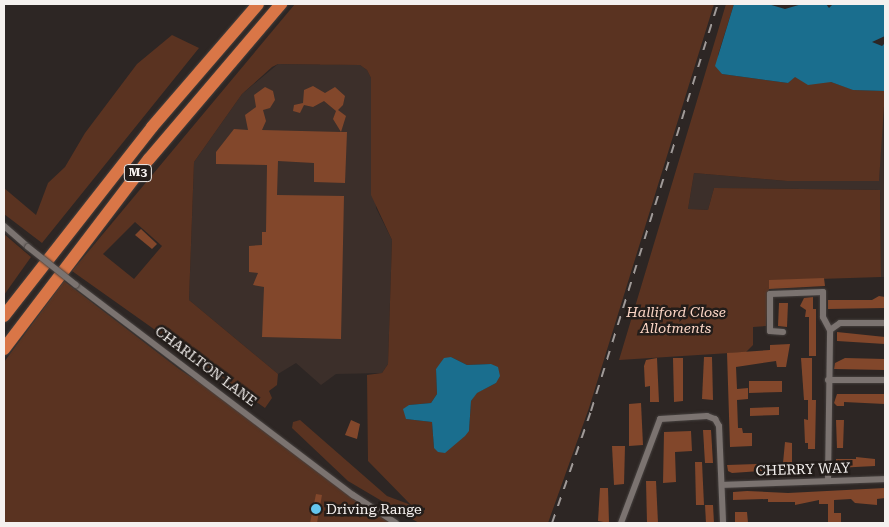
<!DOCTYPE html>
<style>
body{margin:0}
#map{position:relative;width:889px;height:527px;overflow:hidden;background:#2d2624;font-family:"Roboto Serif",serif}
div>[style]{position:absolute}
.built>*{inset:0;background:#3c2f2a}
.green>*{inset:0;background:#5a3321}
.water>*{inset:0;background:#1a6e8e}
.building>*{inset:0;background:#82472b}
.roads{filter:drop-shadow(0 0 1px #46413f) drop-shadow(0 0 1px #46413f)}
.street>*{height:6px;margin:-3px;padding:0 3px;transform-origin:3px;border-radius:3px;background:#7b7370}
.highway>*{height:12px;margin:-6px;padding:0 6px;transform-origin:6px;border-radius:6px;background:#d97647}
.rail>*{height:2px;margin-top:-1px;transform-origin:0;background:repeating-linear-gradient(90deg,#a09a98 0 9px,transparent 0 18px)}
.bridges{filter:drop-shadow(0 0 1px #46413f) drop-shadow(0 0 1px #46413f)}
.street-bridge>*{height:6px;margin:-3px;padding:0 3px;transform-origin:3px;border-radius:3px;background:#7b7370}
.dots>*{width:14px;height:14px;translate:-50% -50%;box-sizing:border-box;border:2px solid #231d1a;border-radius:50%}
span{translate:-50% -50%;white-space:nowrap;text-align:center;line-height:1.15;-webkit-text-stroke:5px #231d1a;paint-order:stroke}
.shield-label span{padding:1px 4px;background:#231d1a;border:1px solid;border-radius:4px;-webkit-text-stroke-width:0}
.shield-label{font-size:12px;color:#f5f1ef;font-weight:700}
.park-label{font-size:14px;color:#fbd5c5;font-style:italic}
.street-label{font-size:14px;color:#f5f1ef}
.poi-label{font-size:14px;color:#f5f1ef}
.left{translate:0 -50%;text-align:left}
.frame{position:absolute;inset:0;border:5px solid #f5f1ef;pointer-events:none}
</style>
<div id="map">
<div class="built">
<i style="clip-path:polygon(278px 64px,360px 65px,367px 70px,371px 78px,376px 208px,392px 240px,388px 364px,382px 373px,336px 374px,321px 385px,296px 363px,278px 374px,189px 300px,194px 162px,242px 94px)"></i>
<i style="clip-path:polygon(883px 95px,885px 277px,881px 277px,880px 190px,714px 188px,708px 210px,688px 209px,694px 173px,787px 181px,879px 181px)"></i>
</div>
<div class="green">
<i style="clip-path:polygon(evenodd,295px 4px,714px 4px,589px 408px,548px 523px,419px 523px,348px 481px,292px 428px,293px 422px,300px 420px,387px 496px,411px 505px,368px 461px,367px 375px,382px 373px,388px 364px,392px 240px,371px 195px,371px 78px,367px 70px,360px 65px,278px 64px,272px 67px,242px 94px,194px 162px,189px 300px,278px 374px,277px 385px,269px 391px,272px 398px,265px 408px,72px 271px,295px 4px,135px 222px,162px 246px,134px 279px,103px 254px,135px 222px,295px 4px,451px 357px,467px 365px,491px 364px,496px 383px,476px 393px,471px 401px,469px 431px,434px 448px,432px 422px,406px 419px,409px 405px,431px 403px,437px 394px,436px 369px,451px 357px)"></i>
<i style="clip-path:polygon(726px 4px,734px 4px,718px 55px,722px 74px,788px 83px,795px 76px,816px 82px,831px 82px,854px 90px,885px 91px,879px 181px,787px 181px,694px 173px,688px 209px,708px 210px,714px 188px,880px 190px,881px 277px,788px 280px,769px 289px,766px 326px,753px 327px,753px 345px,746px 352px,619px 360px)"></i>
<i style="clip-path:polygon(172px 35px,199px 48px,42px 243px,4px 214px,4px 188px,36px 215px,48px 183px,65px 167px,85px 133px,137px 64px)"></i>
<i style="clip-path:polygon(4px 234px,31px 257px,4px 295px)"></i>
<i style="clip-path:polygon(64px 281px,179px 369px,262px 424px,338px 483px,396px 523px,4px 523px,4px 362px)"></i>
</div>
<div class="water">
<i style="clip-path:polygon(734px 4px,768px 4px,785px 9px,802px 4px,826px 4px,829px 8px,833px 4px,885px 4px,885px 36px,872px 42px,882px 46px,885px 43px,885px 91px,853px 90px,831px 82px,808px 85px,795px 77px,788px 83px,722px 74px,715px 66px)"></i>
<i style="clip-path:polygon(451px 357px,467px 365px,491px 364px,498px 367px,500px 376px,496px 383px,477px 393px,471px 401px,469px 431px,465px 436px,445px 453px,438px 452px,434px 448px,432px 422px,406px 419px,403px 409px,409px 405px,431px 403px,437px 394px,436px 369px,444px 358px)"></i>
</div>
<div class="building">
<i style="clip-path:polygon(313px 86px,325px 93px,335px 87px,345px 96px,343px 105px,338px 110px,346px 116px,341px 132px,347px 132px,345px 183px,314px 182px,314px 163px,278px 161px,277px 195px,344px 196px,341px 339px,262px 337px,264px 287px,253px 285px,258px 273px,249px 272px,249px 246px,262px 245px,262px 232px,266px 232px,267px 165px,216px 164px,216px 152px,234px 129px,248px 130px,245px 115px,256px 107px,254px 95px,265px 87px,273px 91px,275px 100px,270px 108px,263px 110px,266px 121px,262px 130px,341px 132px,333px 119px,336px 111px,324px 101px,313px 107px,304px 105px,300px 113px,293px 111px,294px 105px,303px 103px,304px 90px)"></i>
<i style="clip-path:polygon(141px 229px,157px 244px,152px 249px,135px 235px)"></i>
<i style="clip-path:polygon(824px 278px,825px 286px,769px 289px,769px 280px)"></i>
<i style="clip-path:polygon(879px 296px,885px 297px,885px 308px,828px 309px,828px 300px,872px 300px)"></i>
<i style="clip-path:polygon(813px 297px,813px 309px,816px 309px,816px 356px,809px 356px,809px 317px,805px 317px,806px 310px,800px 306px,804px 298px)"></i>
<i style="clip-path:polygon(779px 303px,788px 303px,787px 327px,778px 326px)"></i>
<i style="clip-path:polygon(837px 332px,885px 337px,885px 344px,837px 341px)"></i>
<i style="clip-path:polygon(790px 344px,786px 367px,777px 367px,776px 361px,736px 367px,737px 389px,748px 388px,748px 399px,737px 400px,738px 428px,742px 428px,743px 433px,752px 433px,752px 446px,730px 447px,727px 353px,770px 350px,770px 345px)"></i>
<i style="clip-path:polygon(704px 357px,712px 357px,713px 400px,702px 399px)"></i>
<i style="clip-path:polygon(657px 358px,659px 402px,650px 402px,650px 386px,645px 387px,644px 366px,646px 360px)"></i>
<i style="clip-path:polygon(673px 358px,683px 358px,683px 401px,674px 402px)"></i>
<i style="clip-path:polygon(801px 358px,812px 358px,812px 400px,804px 400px)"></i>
<i style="clip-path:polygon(845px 358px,885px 359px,885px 370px,834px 369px,835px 363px)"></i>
<i style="clip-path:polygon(749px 381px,782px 381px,782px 392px,749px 393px)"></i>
<i style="clip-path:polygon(837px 394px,885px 394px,885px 404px,844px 402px,844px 406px,837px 406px,834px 403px)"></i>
<i style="clip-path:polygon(808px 400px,816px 400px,815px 449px,808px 449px,808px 443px,805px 443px,804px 419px,808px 420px)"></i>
<i style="clip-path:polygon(641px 403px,643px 445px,629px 446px,629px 404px)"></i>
<i style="clip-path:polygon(779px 407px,779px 415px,750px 416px,750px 408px)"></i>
<i style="clip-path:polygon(351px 420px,360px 424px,357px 439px,345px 435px)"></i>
<i style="clip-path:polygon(836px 420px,844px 420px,843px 448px,837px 448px)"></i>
<i style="clip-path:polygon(703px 430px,711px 430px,713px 463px,705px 463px)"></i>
<i style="clip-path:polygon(691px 431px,692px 451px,675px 452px,676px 482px,663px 483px,664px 432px)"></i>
<i style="clip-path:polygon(785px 442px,792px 443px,792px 469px,732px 473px,728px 471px,727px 465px,783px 463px)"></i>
<i style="clip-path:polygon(612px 446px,625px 446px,624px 484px,614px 485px)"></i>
<i style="clip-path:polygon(856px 457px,875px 459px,875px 466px,836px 468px,836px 459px,856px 459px)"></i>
<i style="clip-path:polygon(695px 462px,702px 462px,704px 505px,696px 505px)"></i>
<i style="clip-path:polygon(646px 481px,656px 481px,658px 523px,647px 523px)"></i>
<i style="clip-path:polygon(600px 488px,608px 488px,609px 523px,598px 521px)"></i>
<i style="clip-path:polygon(885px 488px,885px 498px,877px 499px,877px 505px,855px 503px,851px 499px,834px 500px,834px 513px,841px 513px,841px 523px,828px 523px,828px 504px,819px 504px,819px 500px,795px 505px,795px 502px,768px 502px,768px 499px,733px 500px,733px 492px,747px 491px,788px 493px)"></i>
<i style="clip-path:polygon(316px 494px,322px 495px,317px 523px,310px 523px)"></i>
<i style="clip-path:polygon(705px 505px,713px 505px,714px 523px,706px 523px)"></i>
<i style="clip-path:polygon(735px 512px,747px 512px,748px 523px,735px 523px)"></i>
</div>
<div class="roads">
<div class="street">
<i style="left:4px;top:226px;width:32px;rotate:41deg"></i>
<i style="left:76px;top:285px;width:348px;rotate:37.2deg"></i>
<i style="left:353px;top:495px;width:51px;rotate:33.1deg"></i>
<i style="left:783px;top:332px;width:13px;rotate:-176deg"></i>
<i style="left:770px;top:331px;width:37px;rotate:-90deg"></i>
<i style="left:770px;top:294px;width:53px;rotate:-2.2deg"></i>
<i style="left:823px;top:292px;width:25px;rotate:90deg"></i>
<i style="left:823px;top:317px;width:15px;rotate:62deg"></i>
<i style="left:828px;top:380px;width:57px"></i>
<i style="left:828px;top:480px;width:150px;rotate:-89.2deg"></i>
<i style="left:830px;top:330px;width:12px;rotate:-35deg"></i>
<i style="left:840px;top:323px;width:45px"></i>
<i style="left:723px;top:485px;width:162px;rotate:-2.1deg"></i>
<i style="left:621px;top:523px;width:111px;rotate:-69.4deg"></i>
<i style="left:660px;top:419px;width:47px;rotate:-3.7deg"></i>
<i style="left:707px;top:416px;width:9px;rotate:21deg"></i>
<i style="left:715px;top:419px;width:8px;rotate:60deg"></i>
<i style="left:719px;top:426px;width:97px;rotate:87.6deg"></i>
</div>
<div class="highway">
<i style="left:4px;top:316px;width:240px;rotate:-51.9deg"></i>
<i style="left:152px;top:127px;width:162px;rotate:-49.2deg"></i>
<i style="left:4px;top:349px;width:239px;rotate:-52.7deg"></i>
<i style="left:149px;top:159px;width:204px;rotate:-49.6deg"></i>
</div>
</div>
<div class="rail">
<i style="left:552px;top:523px;width:119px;rotate:-70.8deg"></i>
<i style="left:591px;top:411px;width:426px;rotate:-72.7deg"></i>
</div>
<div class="bridges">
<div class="street-bridge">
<i style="left:28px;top:247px;width:61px;rotate:38.4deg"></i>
</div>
</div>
<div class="dots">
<i style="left:316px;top:509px;background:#65c5ee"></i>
</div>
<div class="shield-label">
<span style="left:138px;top:173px">M3</span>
</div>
<div class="park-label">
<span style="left:676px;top:320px">Halliford Close<br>Allotments</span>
</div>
<div class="street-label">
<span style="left:206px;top:366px;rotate:37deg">CHARLTON LANE</span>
<span style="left:803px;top:469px;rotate:-2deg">CHERRY WAY</span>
</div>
<div class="poi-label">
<span class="left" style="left:326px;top:509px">Driving Range</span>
</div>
<div class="frame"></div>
</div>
